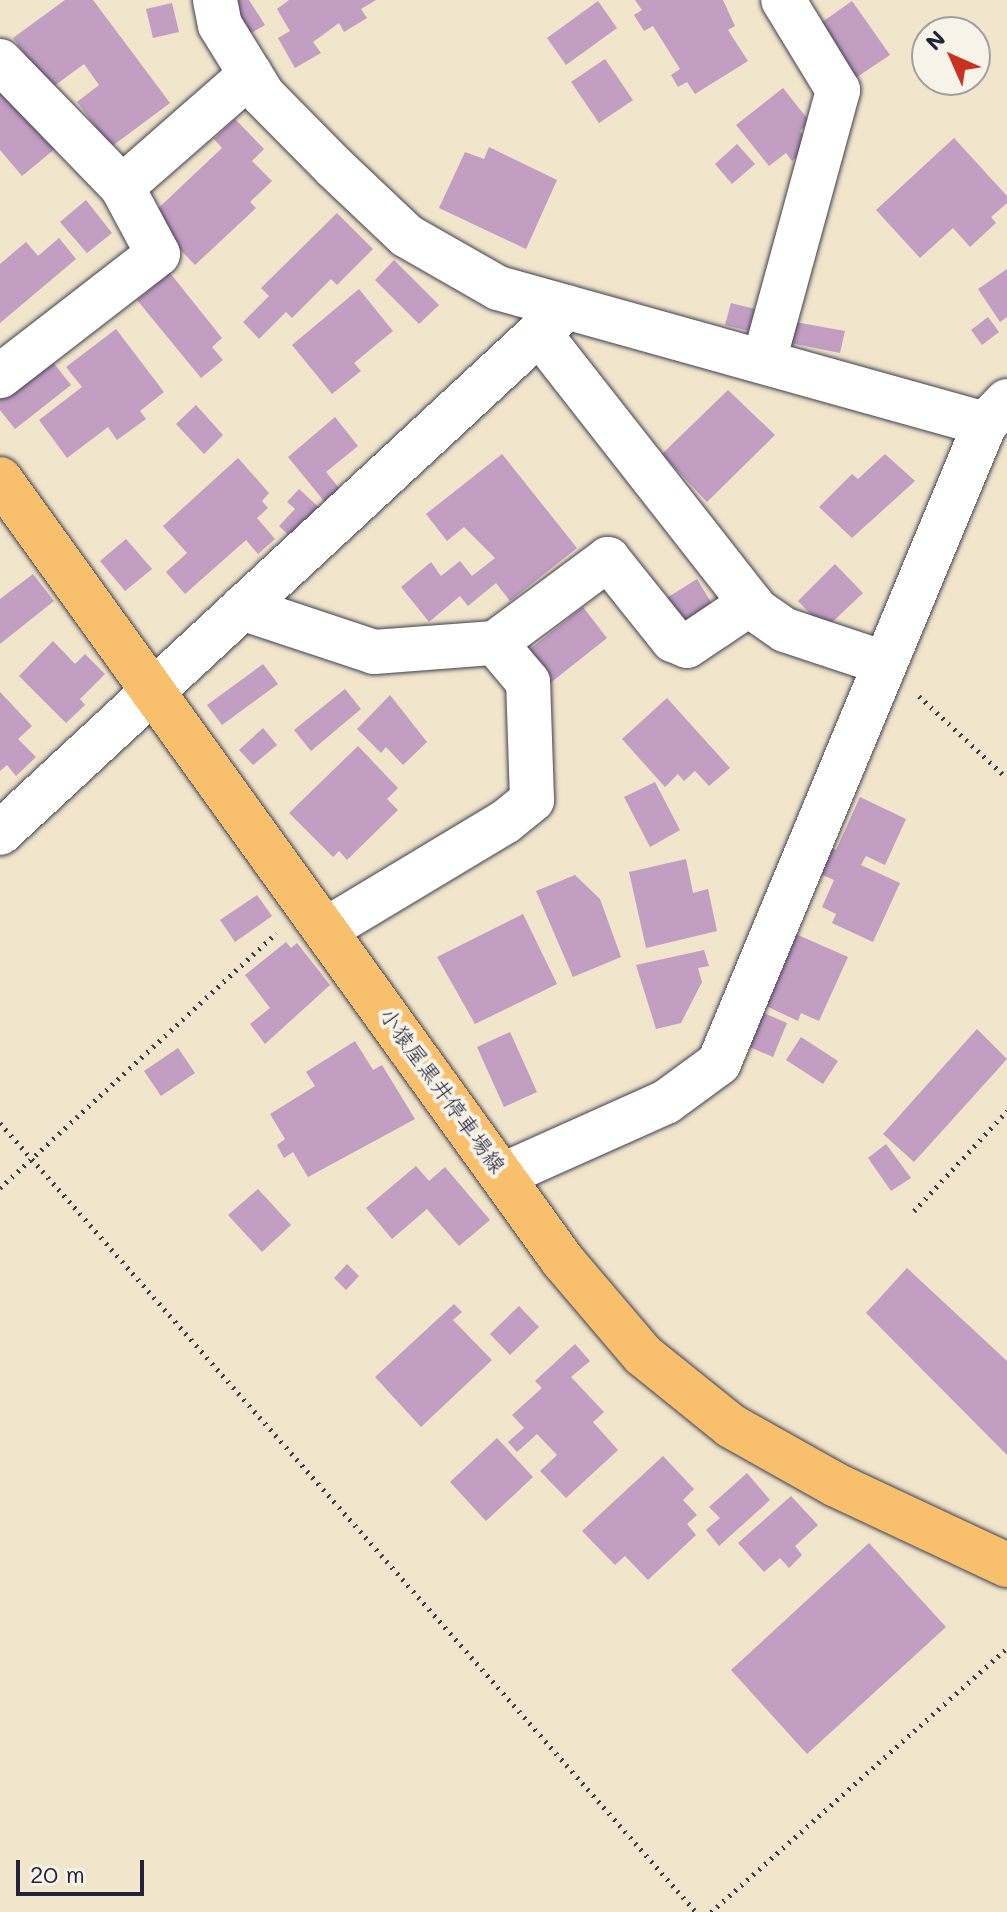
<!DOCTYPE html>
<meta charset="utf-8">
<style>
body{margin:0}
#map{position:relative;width:1007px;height:1912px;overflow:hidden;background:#f1e5cb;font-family:Mali,"Klee One",sans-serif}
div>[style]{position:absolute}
.building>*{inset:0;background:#c29ec2}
.path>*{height:5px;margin-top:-2.5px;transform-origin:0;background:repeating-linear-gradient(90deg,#413f51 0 2px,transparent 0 8px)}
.roads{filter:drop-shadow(0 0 2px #413f51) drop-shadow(0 0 2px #413f51)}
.minor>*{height:44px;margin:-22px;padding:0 22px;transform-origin:22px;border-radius:22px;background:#fff}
.major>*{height:44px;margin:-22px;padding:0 22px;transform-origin:22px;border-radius:22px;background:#f8bf6c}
span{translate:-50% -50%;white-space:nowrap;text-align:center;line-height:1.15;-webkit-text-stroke:8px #f7f3e8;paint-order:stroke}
.street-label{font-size:22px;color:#22223b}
.north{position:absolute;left:911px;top:16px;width:80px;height:80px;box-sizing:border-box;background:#f7f3e8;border:2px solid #a29fa3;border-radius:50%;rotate:315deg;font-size:22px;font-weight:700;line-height:32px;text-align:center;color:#22223b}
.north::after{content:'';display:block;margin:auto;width:28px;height:36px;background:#c8321e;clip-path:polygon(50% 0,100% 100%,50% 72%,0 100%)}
.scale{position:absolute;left:16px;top:1860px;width:128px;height:36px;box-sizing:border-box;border:4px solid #22223b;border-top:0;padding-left:10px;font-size:24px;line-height:28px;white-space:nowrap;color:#22223b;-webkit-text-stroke:6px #f7f3e8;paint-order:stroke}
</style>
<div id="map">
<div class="building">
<i style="clip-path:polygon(65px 0,93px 0,170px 103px,111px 147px,77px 102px,99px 85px,84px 64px,50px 89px,13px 38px)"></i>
<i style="clip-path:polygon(234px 0,249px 0,265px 25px,244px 37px)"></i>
<i style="clip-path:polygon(289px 0,376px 0,361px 9px,367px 18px,344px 32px,339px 23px,313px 42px,321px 53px,295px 68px,278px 38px,290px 31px,277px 9px)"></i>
<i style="clip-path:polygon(635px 0,723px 0,735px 26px,728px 30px,748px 61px,695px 94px,687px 82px,678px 87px,671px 75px,680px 69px,653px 26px,644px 31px,634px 15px,642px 10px)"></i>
<i style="clip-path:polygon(598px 1px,617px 28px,566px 65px,547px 38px)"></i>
<i style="clip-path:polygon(852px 1px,890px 55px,851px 81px,815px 27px)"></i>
<i style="clip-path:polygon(172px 3px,179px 32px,153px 38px,146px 9px)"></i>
<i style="clip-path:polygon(605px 59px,633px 100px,599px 123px,571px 82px)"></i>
<i style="clip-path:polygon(0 85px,56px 148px,22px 176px,0 150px)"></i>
<i style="clip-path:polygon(783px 88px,810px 122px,800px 131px,811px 146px,792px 161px,786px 153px,769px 166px,736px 125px)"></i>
<i style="clip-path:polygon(235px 119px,264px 149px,252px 161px,272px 181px,250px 202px,256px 208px,195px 265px,149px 217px,222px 148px,214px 139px)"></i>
<i style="clip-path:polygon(954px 138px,1007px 196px,1007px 203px,991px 217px,996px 223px,970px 247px,953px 228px,920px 258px,876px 210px)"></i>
<i style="clip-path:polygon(737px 144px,755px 164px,732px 184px,715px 164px)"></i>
<i style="clip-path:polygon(489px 147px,557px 180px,526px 249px,439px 208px,465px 152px,484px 159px)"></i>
<i style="clip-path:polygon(86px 200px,112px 233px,87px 253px,60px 222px)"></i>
<i style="clip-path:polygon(337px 213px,373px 249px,337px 285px,331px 279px,292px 318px,286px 312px,259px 339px,243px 322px,269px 296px,261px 288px)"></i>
<i style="clip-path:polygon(59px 238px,76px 259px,0 323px,0 264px,26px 242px,38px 256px)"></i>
<i style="clip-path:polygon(394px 260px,439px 305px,419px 324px,375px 280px)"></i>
<i style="clip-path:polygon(1007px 269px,1007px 317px,1000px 322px,978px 289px)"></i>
<i style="clip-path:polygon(170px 273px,222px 338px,212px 347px,223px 360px,201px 378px,137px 300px)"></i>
<i style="clip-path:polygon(359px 289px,393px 331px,354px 363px,361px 371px,332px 394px,292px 345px)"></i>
<i style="clip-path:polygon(731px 303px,755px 309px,749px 331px,725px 325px)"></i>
<i style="clip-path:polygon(988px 317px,999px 332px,982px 345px,971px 330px)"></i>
<i style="clip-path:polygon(784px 320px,845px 331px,840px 353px,780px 341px)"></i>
<i style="clip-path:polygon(116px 329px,164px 392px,140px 411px,146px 419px,117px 440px,108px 427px,67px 458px,39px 420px,82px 387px,66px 367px)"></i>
<i style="clip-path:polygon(48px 356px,71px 385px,15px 429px,0 410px,0 393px)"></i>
<i style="clip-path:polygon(728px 390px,775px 435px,707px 502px,662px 454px)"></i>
<i style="clip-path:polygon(196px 405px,223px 435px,204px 454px,176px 424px)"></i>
<i style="clip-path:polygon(335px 417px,358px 446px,326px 472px,348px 499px,333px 512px,288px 457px)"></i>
<i style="clip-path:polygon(502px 454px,577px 548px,510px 601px,496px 583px,468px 606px,460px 596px,429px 622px,401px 587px,431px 562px,441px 576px,460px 561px,472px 576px,495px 558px,464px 527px,447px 541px,426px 514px)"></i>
<i style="clip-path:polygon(885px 454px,915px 481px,852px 538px,819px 507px,852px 474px,858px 479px)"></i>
<i style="clip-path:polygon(238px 458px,269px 493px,262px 501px,268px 508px,257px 518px,275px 539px,258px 554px,246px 540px,185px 594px,166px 572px,187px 553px,163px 526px)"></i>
<i style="clip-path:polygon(299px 489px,326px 514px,298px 544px,279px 526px,295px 509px,287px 502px)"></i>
<i style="clip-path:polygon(126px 539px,152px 569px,125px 591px,100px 561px)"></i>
<i style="clip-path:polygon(835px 564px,863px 593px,825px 629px,798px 601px)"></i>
<i style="clip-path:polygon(33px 574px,54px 601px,0 644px,0 599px)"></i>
<i style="clip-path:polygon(697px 579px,717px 612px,685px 632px,665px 599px)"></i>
<i style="clip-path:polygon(583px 607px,607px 638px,549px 684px,525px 653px)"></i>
<i style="clip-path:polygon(53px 641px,75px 664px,85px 654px,105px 674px,80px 699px,85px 705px,66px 723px,19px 676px)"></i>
<i style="clip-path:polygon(263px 664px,278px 684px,222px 725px,207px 705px)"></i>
<i style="clip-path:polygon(345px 689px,361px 709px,311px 751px,294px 730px)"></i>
<i style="clip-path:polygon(0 692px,32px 726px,18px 739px,36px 757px,16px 776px,7px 765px,0 771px)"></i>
<i style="clip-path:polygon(390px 695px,427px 742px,403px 765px,386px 747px,381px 753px,357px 729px)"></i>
<i style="clip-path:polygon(667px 698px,730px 768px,709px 786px,695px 771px,684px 781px,678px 774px,665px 787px,622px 739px)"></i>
<i style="clip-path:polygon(263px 728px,277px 745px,253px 765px,239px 750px)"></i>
<i style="clip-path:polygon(358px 746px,398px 788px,387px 799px,398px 810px,347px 860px,339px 851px,333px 857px,289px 813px)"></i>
<i style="clip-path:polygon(655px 782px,680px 830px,650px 847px,624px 797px)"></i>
<i style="clip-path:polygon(860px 797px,906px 819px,885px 865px,866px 856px,861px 865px,900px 883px,873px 942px,832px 923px,836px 914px,822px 907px,834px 880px,809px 869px,821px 844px,836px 850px)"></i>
<i style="clip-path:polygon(686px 859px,693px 893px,708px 889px,717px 931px,646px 948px,629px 872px)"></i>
<i style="clip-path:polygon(575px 875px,600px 899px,621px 957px,573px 977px,536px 891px)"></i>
<i style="clip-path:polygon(257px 895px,272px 916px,235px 942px,220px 920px)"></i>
<i style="clip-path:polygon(523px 914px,557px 984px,475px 1024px,437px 957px)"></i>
<i style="clip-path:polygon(791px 932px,848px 957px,819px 1021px,801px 1013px,798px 1021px,760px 1003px)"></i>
<i style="clip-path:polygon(286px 942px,291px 948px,297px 943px,330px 985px,265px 1044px,250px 1024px,270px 1008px,245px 975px)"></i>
<i style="clip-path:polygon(704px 950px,709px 966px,698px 968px,702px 982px,681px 1023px,656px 1029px,636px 965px)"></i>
<i style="clip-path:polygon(752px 1008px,787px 1023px,773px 1057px,738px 1042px)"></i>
<i style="clip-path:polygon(977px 1029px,1007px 1059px,914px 1162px,883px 1134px)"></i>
<i style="clip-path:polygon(510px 1032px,537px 1092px,504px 1107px,477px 1047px)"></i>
<i style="clip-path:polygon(801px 1037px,838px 1061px,823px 1084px,786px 1060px)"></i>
<i style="clip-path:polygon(355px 1041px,373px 1070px,382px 1065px,415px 1119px,308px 1177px,293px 1152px,284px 1158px,277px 1145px,285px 1139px,270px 1114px,315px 1086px,306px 1072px)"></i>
<i style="clip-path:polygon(178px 1048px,195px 1073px,161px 1096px,144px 1071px)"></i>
<i style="clip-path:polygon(886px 1144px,911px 1178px,891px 1191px,868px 1158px)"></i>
<i style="clip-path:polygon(416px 1166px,429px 1181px,445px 1167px,490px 1220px,459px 1246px,427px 1209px,392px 1239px,366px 1208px)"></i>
<i style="clip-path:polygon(258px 1189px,291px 1225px,262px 1252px,228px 1215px)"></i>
<i style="clip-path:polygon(347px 1264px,359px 1276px,346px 1290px,334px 1278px)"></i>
<i style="clip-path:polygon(907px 1268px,1007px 1361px,1007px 1455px,866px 1313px)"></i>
<i style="clip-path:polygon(454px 1304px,462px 1312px,453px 1320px,492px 1360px,421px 1427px,375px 1377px)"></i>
<i style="clip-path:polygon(519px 1306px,539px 1327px,510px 1355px,490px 1334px)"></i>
<i style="clip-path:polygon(575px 1344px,590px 1361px,571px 1377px,604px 1412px,593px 1422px,618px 1450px,566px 1498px,540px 1471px,557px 1455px,537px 1434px,517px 1452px,508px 1442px,524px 1428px,512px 1415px,542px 1388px,535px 1381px)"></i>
<i style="clip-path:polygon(497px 1438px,533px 1477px,486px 1521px,450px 1482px)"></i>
<i style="clip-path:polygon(663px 1456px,694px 1489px,683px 1500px,697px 1515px,687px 1524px,696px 1535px,648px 1580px,625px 1556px,615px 1565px,582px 1531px)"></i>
<i style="clip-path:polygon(747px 1473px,770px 1500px,719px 1546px,706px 1530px,720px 1518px,709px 1507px)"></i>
<i style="clip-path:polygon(791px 1496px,818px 1525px,795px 1546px,802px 1555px,789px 1568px,780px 1558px,764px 1572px,738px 1543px)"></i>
<i style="clip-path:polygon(869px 1543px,946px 1627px,807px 1754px,731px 1670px)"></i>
</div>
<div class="path">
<i style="left:919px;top:696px;width:120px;rotate:43deg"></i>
<i style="left:0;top:1123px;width:1052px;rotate:48.58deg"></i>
<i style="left:0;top:1188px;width:376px;rotate:-42.7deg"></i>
<i style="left:914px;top:1211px;width:137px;rotate:-47.1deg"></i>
<i style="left:711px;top:1912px;width:397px;rotate:-41.7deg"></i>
</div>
<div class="roads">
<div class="minor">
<i style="left:215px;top:0;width:25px;rotate:79deg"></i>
<i style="left:220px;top:25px;width:82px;rotate:58.4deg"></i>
<i style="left:263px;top:95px;width:101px;rotate:45.4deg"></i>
<i style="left:334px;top:167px;width:100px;rotate:43.4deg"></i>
<i style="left:407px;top:236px;width:105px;rotate:29.7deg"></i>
<i style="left:498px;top:288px;width:506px;rotate:15.6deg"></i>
<i style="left:0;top:61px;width:175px;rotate:45.9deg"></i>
<i style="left:122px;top:187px;width:76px;rotate:61.8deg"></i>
<i style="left:158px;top:254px;width:200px;rotate:142.3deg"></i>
<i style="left:122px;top:187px;width:171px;rotate:-41.2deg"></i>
<i style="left:539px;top:333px;width:352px;rotate:51.9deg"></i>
<i style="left:756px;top:610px;width:35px;rotate:35deg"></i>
<i style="left:785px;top:630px;width:104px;rotate:18.4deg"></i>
<i style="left:764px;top:361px;width:281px;rotate:-74.7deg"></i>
<i style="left:838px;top:90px;width:105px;rotate:-121.4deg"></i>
<i style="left:242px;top:608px;width:139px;rotate:18.4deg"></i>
<i style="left:374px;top:652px;width:121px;rotate:-4.3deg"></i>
<i style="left:495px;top:643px;width:141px;rotate:-36.6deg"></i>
<i style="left:608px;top:559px;width:104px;rotate:51.3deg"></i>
<i style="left:673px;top:640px;width:15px;rotate:23deg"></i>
<i style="left:687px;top:646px;width:77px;rotate:-33.9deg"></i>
<i style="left:0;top:833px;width:773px;rotate:-42.85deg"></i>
<i style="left:325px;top:930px;width:210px;rotate:-31deg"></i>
<i style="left:505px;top:822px;width:35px;rotate:-39deg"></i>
<i style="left:532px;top:800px;width:118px;rotate:-91.9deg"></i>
<i style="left:528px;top:682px;width:51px;rotate:-130.2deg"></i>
<i style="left:505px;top:1174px;width:176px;rotate:-24.1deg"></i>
<i style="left:666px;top:1102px;width:66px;rotate:-36.3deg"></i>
<i style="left:719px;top:1063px;width:692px;rotate:-67.4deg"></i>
<i style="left:985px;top:424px;width:32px;rotate:-46deg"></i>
</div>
<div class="major">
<i style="left:0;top:479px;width:964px;rotate:54.25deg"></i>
<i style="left:563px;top:1261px;width:123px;rotate:49.6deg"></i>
<i style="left:643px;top:1355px;width:113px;rotate:38.9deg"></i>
<i style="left:731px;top:1426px;width:120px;rotate:29.3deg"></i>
<i style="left:836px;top:1485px;width:189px;rotate:25.1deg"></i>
</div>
</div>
<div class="street-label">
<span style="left:443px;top:1090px;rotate:54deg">小猿屋黒井停車場線</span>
</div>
<div class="north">N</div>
<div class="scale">20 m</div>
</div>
